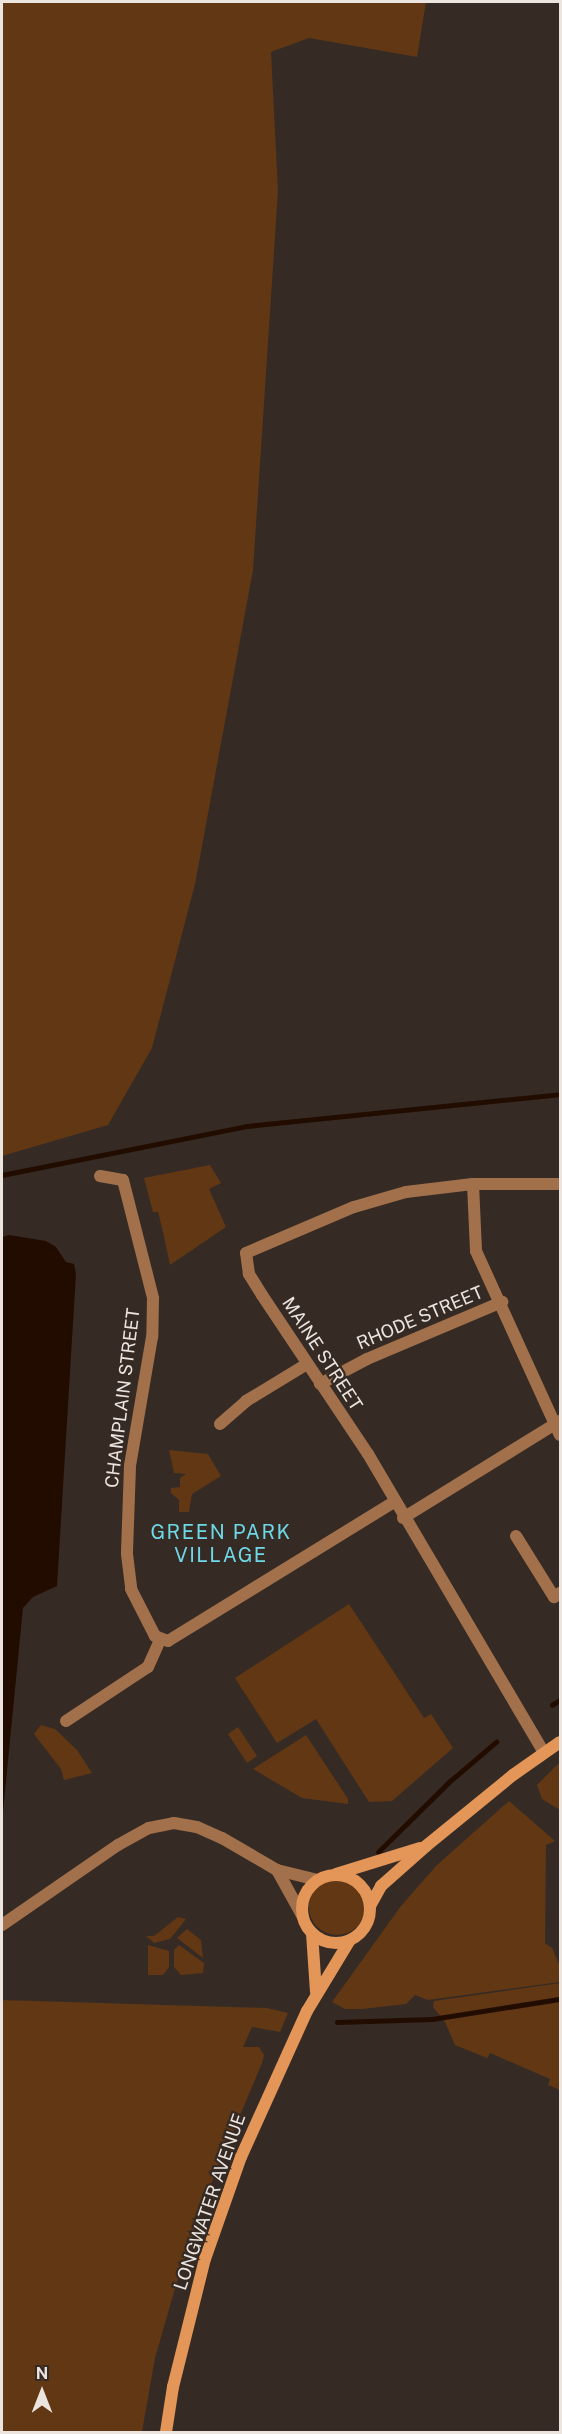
<!DOCTYPE html>
<style>
body{margin:0}
#map{position:relative;width:562px;height:2434px;overflow:hidden;background:#362b24;font-family:"Public Sans",sans-serif}
div>[style]{position:absolute}
.green>*{inset:0;background:#613714}
.round{border-radius:50%}
.water>*{inset:0;background:#220c00}
.stream>*{height:4.5px;margin:-2.25px;padding:0 2.25px;transform-origin:2.25px;border-radius:2.25px;background:#220c00}
.street>*{height:12px;margin:-6px;padding:0 6px;transform-origin:6px;border-radius:6px;background:#a2714c}
.secondary>*{height:12px;margin:-6px;padding:0 6px;transform-origin:6px;border-radius:6px;background:#e49659}
.secondary>.ring{margin:-6px;padding:0;box-sizing:content-box;background:none;border:12px solid #e49659;border-radius:50%}
span{translate:-50% -50%;white-space:nowrap;text-align:center;line-height:1.15;-webkit-text-stroke:4.5px #362b24;paint-order:stroke}
.street-label{font-size:18px;color:#ebe4df}
.neighbourhood-label{font-size:20px;color:#6ed8e7;letter-spacing:1.5px}
.frame{position:absolute;inset:0;border:3px solid #ebe4df;pointer-events:none}
.north{position:absolute;left:12px;top:2362px;width:60px;height:60px;-webkit-text-stroke:4px #362b24;paint-order:stroke;rotate:0deg;font-size:16px;font-weight:700;line-height:24px;text-align:center;color:#ebe4df}
.north::after{content:'';display:block;margin:auto;width:21px;height:27px;background:#ebe4df;clip-path:polygon(50% 0,100% 100%,50% 72%,0 100%)}
</style>
<div id="map">
<div class="green">
<i style="clip-path:polygon(2px 2px,426px 2px,417px 57px,309px 38px,271px 52px,278px 191px,253px 570px,195px 884px,152px 1048px,108px 1125px,2px 1156px)"></i>
<i style="clip-path:polygon(210px 1165px,221px 1183px,209px 1189px,226px 1227px,170px 1265px,163px 1232px,158px 1212px,153px 1212px,144px 1178px)"></i>
<i style="clip-path:polygon(169px 1450px,208px 1454px,221px 1476px,192px 1494px,189px 1512px,179px 1512px,179px 1500px,171px 1493px,171px 1488px,180px 1487px,180px 1478px,186px 1474px,174px 1473px)"></i>
<i style="clip-path:polygon(349px 1604px,424px 1718px,431px 1714px,453px 1748px,392px 1801px,369px 1802px,316px 1719px,277px 1743px,235px 1678px)"></i>
<i style="clip-path:polygon(41px 1725px,55px 1729px,77px 1750px,92px 1773px,64px 1780px,61px 1769px,34px 1734px)"></i>
<i style="clip-path:polygon(238px 1727px,257px 1756px,247px 1763px,228px 1734px)"></i>
<i style="clip-path:polygon(306px 1735px,348px 1799px,348px 1804px,302px 1798px,253px 1769px)"></i>
<i style="clip-path:polygon(560px 1762px,560px 1810px,542px 1799px,537px 1785px)"></i>
<i style="clip-path:polygon(509px 1801px,555px 1841px,546px 1845px,545px 1943px,552px 1948px,560px 1966px,560px 1982px,428px 2000px,415px 1995px,406px 2004px,362px 2009px,345px 2009px,332px 2002px,401px 1906px,437px 1865px)"></i>
<i class="round" style="left:309px;top:1879px;width:56px;height:56px"></i>
<i style="clip-path:polygon(178px 1917px,186px 1919px,170px 1939px,154px 1943px,146px 1936px,154px 1936px)"></i>
<i style="clip-path:polygon(187px 1929px,201px 1940px,203px 1958px,177px 1938px)"></i>
<i style="clip-path:polygon(148px 1945px,169px 1951px,169px 1967px,163px 1975px,148px 1975px)"></i>
<i style="clip-path:polygon(179px 1945px,204px 1963px,203px 1973px,181px 1975px,174px 1967px,174px 1950px)"></i>
<i style="clip-path:polygon(560px 1983px,560px 2090px,548px 2085px,550px 2079px,490px 2053px,487px 2058px,455px 2045px,445px 2022px,433px 2007px,434px 2001px)"></i>
<i style="clip-path:polygon(2px 2000px,267px 2008px,288px 2013px,280px 2032px,252px 2027px,243px 2047px,259px 2047px,264px 2055px,262px 2063px,204px 2201px,176px 2285px,155px 2358px,142px 2432px,2px 2432px)"></i>
</div>
<div class="water">
<i style="clip-path:polygon(9px 1235px,46px 1241px,56px 1247px,66px 1262px,74px 1264px,76px 1274px,57px 1586px,33px 1597px,23px 1608px,2px 1822px,2px 1237px)"></i>
</div>
<div class="stream">
<i style="left:2px;top:1175px;width:250px;rotate:-11.3deg"></i>
<i style="left:247px;top:1126px;width:315px;rotate:-5.8deg"></i>
<i style="left:552px;top:1705px;width:9px;rotate:-32deg"></i>
<i style="left:378px;top:1852px;width:100px;rotate:-44.6deg"></i>
<i style="left:449px;top:1782px;width:62px;rotate:-40.4deg"></i>
<i style="left:337px;top:2022px;width:95px;rotate:-1.8deg"></i>
<i style="left:432px;top:2019px;width:130px;rotate:-8.9deg"></i>
</div>
<div class="street">
<i style="left:100px;top:1176px;width:23px;rotate:10deg"></i>
<i style="left:123px;top:1180px;width:122px;rotate:75.7deg"></i>
<i style="left:153px;top:1298px;width:39px;rotate:91deg"></i>
<i style="left:152px;top:1337px;width:131px;rotate:99.7deg"></i>
<i style="left:130px;top:1466px;width:88px;rotate:92deg"></i>
<i style="left:127px;top:1554px;width:35px;rotate:83deg"></i>
<i style="left:131px;top:1589px;width:53px;rotate:62.9deg"></i>
<i style="left:155px;top:1636px;width:14px;rotate:21deg"></i>
<i style="left:168px;top:1641px;width:265px;rotate:-31.6deg"></i>
<i style="left:473px;top:1184px;width:67px;rotate:87.4deg"></i>
<i style="left:476px;top:1251px;width:202px;rotate:65.5deg"></i>
<i style="left:320px;top:1384px;width:53px;rotate:-28deg"></i>
<i style="left:367px;top:1359px;width:147px;rotate:-22.9deg"></i>
<i style="left:220px;top:1424px;width:35px;rotate:-41deg"></i>
<i style="left:246px;top:1401px;width:71px;rotate:-31.2deg"></i>
<i style="left:403px;top:1518px;width:185px;rotate:-31.7deg"></i>
<i style="left:516px;top:1536px;width:72px;rotate:58.1deg"></i>
<i style="left:554px;top:1597px;width:7px;rotate:-34deg"></i>
<i style="left:66px;top:1721px;width:98px;rotate:-33.4deg"></i>
<i style="left:148px;top:1667px;width:30px;rotate:-66deg"></i>
<i style="left:543px;top:1751px;width:345px;rotate:-120.5deg"></i>
<i style="left:368px;top:1454px;width:191px;rotate:-123.7deg"></i>
<i style="left:262px;top:1295px;width:25px;rotate:-122deg"></i>
<i style="left:249px;top:1274px;width:21px;rotate:-98deg"></i>
<i style="left:246px;top:1253px;width:117px;rotate:-23.1deg"></i>
<i style="left:354px;top:1207px;width:54px;rotate:-16.1deg"></i>
<i style="left:406px;top:1192px;width:67px;rotate:-6.8deg"></i>
<i style="left:473px;top:1184px;width:87px"></i>
<i style="left:277px;top:1870px;width:54px;rotate:61deg"></i>
<i style="left:2px;top:1925px;width:141px;rotate:-34.6deg"></i>
<i style="left:118px;top:1845px;width:35px;rotate:-29deg"></i>
<i style="left:149px;top:1828px;width:25px;rotate:-11deg"></i>
<i style="left:174px;top:1823px;width:23px;rotate:10deg"></i>
<i style="left:197px;top:1827px;width:27px;rotate:24deg"></i>
<i style="left:222px;top:1838px;width:64px;rotate:30.2deg"></i>
<i style="left:277px;top:1870px;width:41px;rotate:14deg"></i>
</div>
<div class="secondary">
<i style="left:336px;top:1874px;width:88px;rotate:-17.2deg"></i>
<i class="ring" style="left:302px;top:1875px;width:56px;height:56px"></i>
<i style="left:370px;top:1906px;width:23px;rotate:-61deg"></i>
<i style="left:381px;top:1886px;width:60px;rotate:-41.6deg"></i>
<i style="left:426px;top:1846px;width:112px;rotate:-39.2deg"></i>
<i style="left:513px;top:1775px;width:57px;rotate:-35.1deg"></i>
<i style="left:312px;top:1933px;width:59px;rotate:86.1deg"></i>
<i style="left:166px;top:2432px;width:46px;rotate:-81.2deg"></i>
<i style="left:173px;top:2387px;width:132px;rotate:-76deg"></i>
<i style="left:205px;top:2259px;width:108px;rotate:-70.6deg"></i>
<i style="left:241px;top:2157px;width:160px;rotate:-65.7deg"></i>
<i style="left:307px;top:2011px;width:83px;rotate:-58.8deg"></i>
</div>
<div class="street-label">
<span style="left:420px;top:1318px;rotate:-23deg">RHODE STREET</span>
<span style="left:322px;top:1354px;rotate:57deg">MAINE STREET</span>
<span style="left:123px;top:1398px;rotate:-83deg">CHAMPLAIN STREET</span>
<span style="left:210px;top:2202px;rotate:-71deg">LONGWATER AVENUE</span>
</div>
<div class="neighbourhood-label">
<span style="left:221px;top:1544px">GREEN PARK<br>VILLAGE</span>
</div>
<div class="frame"></div>
<div class="north">N</div>
</div>
